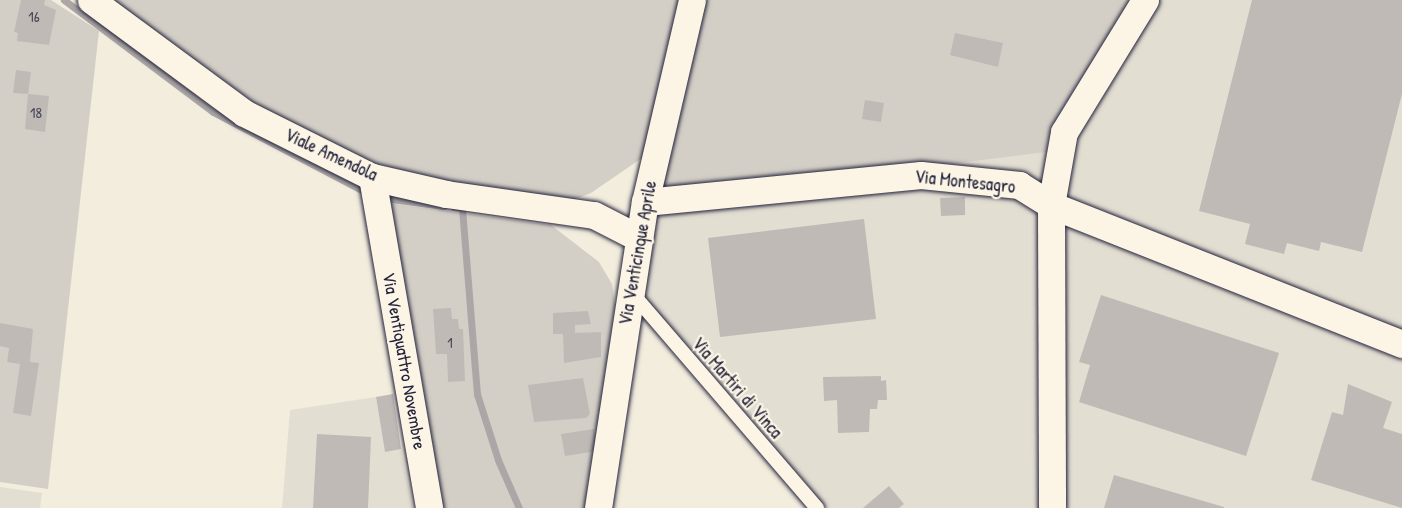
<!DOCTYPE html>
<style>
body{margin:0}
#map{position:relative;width:1402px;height:508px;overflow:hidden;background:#f3edde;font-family:"Patrick Hand",sans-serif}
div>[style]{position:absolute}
.built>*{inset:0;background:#e3ded2}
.green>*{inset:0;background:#d4cfc6}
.stream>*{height:7px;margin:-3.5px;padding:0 3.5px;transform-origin:3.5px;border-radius:3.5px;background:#aca7a6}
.building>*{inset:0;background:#bfbab6}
.roads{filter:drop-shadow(0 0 2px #22223b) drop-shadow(0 0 2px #22223b)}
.service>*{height:14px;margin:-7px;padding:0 7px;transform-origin:7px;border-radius:7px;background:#fcf5e5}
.minor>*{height:27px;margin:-13.5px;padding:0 13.5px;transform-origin:13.5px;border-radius:13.5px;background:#fcf5e5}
span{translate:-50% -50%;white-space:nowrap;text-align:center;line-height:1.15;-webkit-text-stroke:4.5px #fcf5e5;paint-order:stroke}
.number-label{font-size:15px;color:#49485a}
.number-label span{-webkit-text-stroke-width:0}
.street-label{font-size:18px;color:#22223b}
</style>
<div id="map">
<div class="built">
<i style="clip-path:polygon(1156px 0,1402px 0,1402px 508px,817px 508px,631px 291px,645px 202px)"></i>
<i style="clip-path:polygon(376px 397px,385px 451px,401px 449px,413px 508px,282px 508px,290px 410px)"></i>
<i style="clip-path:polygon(0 487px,42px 493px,40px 508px,0 508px)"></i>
</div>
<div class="green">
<i style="clip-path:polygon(0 0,51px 0,99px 31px,48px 489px,0 482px)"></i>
<i style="clip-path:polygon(98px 0,689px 0,655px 149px,591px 193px,557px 206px,446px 190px,285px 131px)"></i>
<i style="clip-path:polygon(702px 0,1156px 0,1070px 149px,645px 202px)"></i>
<i style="clip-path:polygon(382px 202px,551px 225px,599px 262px,612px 284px,616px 310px,589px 508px,435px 508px)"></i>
</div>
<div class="stream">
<i style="left:64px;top:0;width:186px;rotate:36.9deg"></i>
<i style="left:213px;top:112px;width:174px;rotate:27.7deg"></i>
<i style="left:383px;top:198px;width:61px;rotate:7.6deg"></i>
<i style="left:454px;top:207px;width:8px;rotate:7deg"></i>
<i style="left:462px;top:208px;width:187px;rotate:85.4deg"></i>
<i style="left:477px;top:394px;width:69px;rotate:72.3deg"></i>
<i style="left:498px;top:460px;width:52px;rotate:66.4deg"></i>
</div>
<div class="building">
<i style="clip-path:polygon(21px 0,45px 0,44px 5px,56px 10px,49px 45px,17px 41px,18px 33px,14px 32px)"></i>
<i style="clip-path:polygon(1252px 0,1402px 0,1402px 94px,1362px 252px,1321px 242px,1319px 251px,1287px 243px,1284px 254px,1245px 244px,1250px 224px,1199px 211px)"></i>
<i style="clip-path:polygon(955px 33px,1003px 43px,998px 67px,950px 55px)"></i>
<i style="clip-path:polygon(16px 70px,31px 72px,28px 94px,13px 93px)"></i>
<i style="clip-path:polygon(28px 94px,49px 96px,45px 132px,25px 129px)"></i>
<i style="clip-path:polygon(865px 100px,884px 103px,881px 122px,862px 119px)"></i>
<i style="clip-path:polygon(965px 197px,965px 215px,941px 216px,940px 198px)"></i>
<i style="clip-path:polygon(864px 219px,876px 319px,720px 337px,708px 238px)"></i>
<i style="clip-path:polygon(1101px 295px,1279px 353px,1246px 456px,1079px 402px,1090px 365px,1079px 362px)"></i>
<i style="clip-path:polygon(451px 308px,452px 319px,458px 319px,459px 329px,463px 329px,465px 381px,448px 382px,447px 354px,436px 354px,433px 309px)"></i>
<i style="clip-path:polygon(588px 311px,591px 324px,575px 325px,575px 333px,601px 332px,601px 357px,564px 363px,563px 334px,553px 334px,553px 313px)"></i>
<i style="clip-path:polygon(0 323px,33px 329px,30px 362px,39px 363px,31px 416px,13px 413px,20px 364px,7px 362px,9px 348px,0 346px)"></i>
<i style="clip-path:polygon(881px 376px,881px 381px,886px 380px,887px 400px,878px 400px,877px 409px,870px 409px,869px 432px,838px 433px,837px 400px,824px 401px,823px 377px)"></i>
<i style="clip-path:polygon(583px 378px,590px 414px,586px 418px,534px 422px,528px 385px)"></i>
<i style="clip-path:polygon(1348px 384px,1392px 402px,1383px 428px,1402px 434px,1402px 508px,1311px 480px,1332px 412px,1343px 415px)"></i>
<i style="clip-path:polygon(393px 394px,401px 449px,385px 452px,376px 397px)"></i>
<i style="clip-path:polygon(594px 429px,597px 451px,565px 456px,561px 434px)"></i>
<i style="clip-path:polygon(317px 434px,371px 437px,368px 508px,313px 508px)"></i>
<i style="clip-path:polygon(1114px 475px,1224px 507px,1224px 508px,1104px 508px)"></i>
<i style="clip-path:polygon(889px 486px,904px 504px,899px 508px,863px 508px)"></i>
</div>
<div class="roads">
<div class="service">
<i style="left:632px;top:293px;width:284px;rotate:49.3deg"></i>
</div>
<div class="minor">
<i style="left:91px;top:0;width:190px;rotate:36.4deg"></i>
<i style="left:244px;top:113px;width:143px;rotate:26.6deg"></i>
<i style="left:372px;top:177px;width:76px;rotate:12.9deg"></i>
<i style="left:446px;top:194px;width:149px;rotate:8.1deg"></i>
<i style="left:594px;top:215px;width:51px;rotate:27.1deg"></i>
<i style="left:1145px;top:0;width:155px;rotate:121.5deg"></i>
<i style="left:1064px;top:132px;width:74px;rotate:100.1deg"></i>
<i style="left:1051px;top:205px;width:378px;rotate:21.6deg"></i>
<i style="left:372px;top:177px;width:336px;rotate:80.2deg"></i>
<i style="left:645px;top:202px;width:277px;rotate:-5.6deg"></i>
<i style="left:921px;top:175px;width:99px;rotate:5.8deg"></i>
<i style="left:1019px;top:185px;width:38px;rotate:32deg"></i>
<i style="left:1051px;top:205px;width:303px;rotate:89.8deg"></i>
<i style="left:598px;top:508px;width:310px;rotate:-81.3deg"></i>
<i style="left:645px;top:202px;width:207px;rotate:-76.9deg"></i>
</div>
</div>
<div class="number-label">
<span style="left:34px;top:17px">16</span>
<span style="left:36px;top:113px">18</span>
<span style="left:450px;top:343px">1</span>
</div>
<div class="street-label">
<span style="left:331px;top:155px;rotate:25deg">Viale Amendola</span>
<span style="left:965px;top:182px;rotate:6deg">Via Montesagro</span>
<span style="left:638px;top:253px;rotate:-80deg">Via Venticinque Aprile</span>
<span style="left:404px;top:361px;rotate:80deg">Via Ventiquattro Novembre</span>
<span style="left:737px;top:388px;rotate:49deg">Via Martiri di Vinca</span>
</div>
</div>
